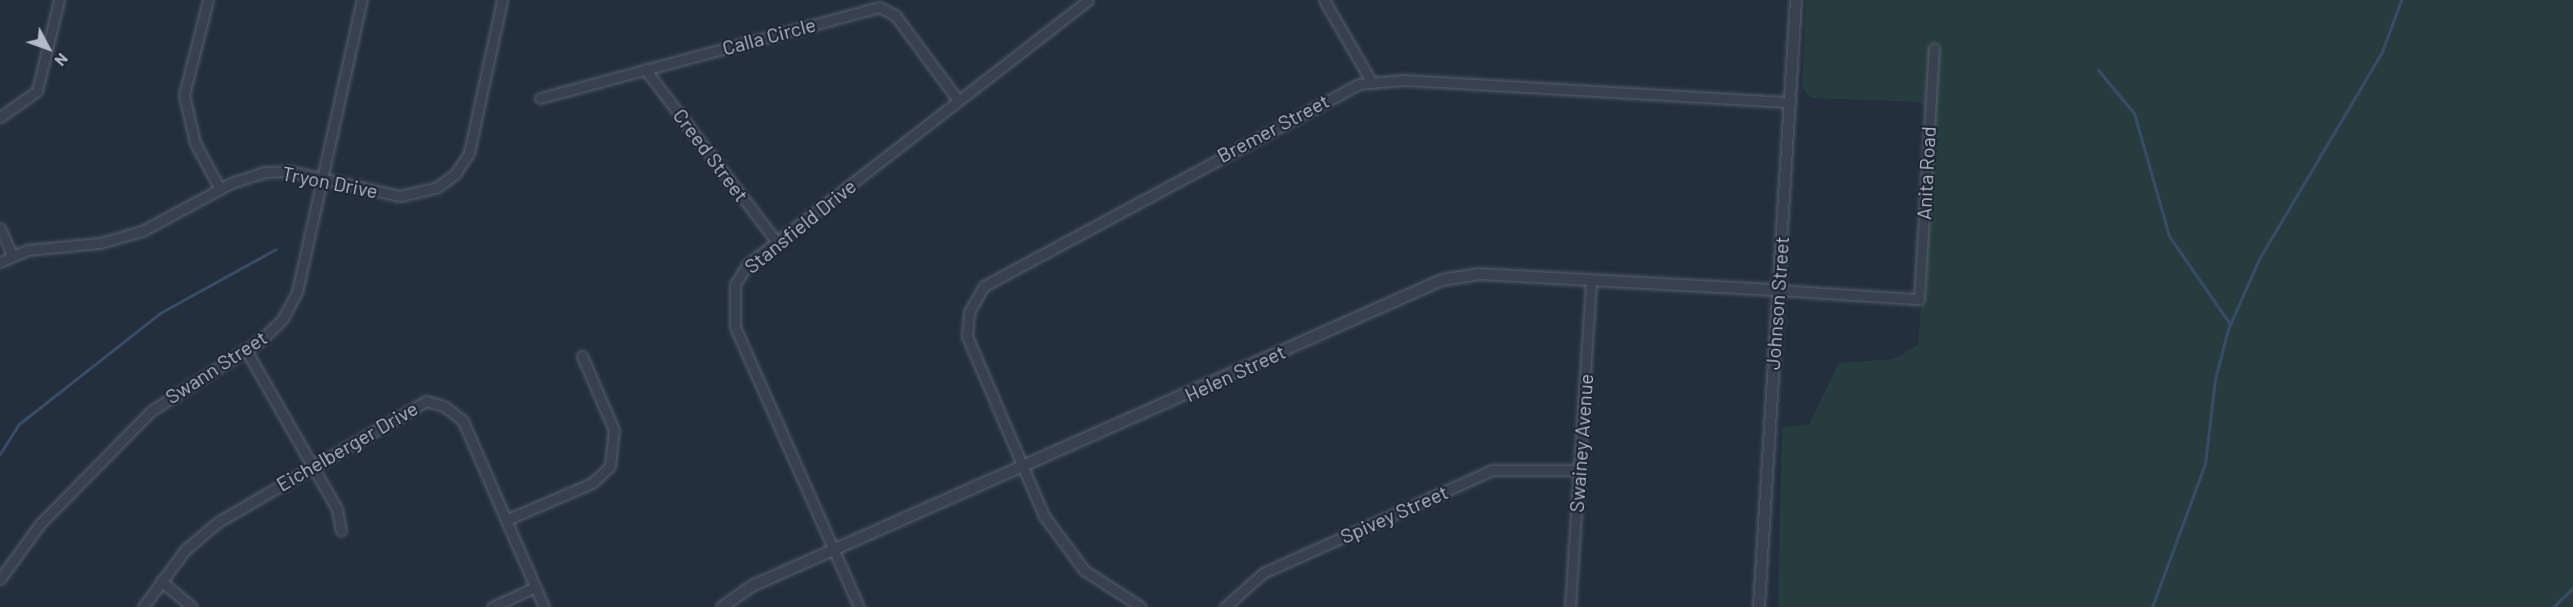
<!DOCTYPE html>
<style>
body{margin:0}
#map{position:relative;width:2573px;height:607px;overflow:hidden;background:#242f3e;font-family:Barlow,sans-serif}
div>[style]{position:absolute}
.green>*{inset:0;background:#263c3f}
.stream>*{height:3px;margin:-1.5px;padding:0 1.5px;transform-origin:1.5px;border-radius:1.5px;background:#394c67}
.roads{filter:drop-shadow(0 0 2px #565f6c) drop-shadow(0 0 2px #565f6c)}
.minor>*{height:9px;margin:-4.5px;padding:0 4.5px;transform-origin:4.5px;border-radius:4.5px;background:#38414e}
.tertiary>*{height:10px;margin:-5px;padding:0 5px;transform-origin:5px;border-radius:5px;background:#38414e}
span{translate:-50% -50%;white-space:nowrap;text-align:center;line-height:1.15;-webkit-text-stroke:4.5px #1d2633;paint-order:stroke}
.street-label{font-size:20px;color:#b4bcc9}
.north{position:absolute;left:18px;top:18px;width:60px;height:60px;-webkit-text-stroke:4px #1d2633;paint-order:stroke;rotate:131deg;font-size:16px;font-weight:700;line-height:24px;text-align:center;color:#b4bcc9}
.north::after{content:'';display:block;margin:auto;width:21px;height:27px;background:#b4bcc9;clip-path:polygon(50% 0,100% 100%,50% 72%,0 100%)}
</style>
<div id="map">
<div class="green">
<i style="clip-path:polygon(1806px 0,2573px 0,2573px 607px,1778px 607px,1782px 427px,1809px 424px,1839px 363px,1893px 359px,1918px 345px,1936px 112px,1919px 102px,1811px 98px,1802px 88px)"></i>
</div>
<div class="stream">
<i style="left:2098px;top:70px;width:56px;rotate:50.1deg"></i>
<i style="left:2134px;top:113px;width:128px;rotate:74.1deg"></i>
<i style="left:2169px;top:236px;width:107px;rotate:55.3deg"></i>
<i style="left:0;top:454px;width:36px;rotate:-58deg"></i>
<i style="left:19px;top:424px;width:179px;rotate:-38.2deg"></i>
<i style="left:160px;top:313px;width:132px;rotate:-28.9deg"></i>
<i style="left:2152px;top:607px;width:153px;rotate:-69.7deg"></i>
<i style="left:2205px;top:464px;width:86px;rotate:-83.3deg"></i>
<i style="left:2215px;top:379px;width:52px;rotate:-75.4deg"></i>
<i style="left:2228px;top:329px;width:77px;rotate:-66.1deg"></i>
<i style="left:2259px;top:259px;width:241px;rotate:-59.3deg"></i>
<i style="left:2382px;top:52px;width:55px;rotate:-69.9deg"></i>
<i style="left:2553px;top:607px;width:28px;rotate:-44deg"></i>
</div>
<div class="roads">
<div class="minor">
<i style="left:208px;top:0;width:98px;rotate:104.2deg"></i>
<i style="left:184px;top:95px;width:49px;rotate:77.1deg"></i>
<i style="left:195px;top:143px;width:52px;rotate:61.5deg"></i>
<i style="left:1324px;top:0;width:94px;rotate:59.9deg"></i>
<i style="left:645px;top:69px;width:216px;rotate:52.7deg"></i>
<i style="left:540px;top:98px;width:351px;rotate:-15deg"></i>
<i style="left:879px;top:7px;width:18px;rotate:27deg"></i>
<i style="left:895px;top:15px;width:106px;rotate:53.5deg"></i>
<i style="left:0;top:117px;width:45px;rotate:-35.1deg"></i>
<i style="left:37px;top:91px;width:94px;rotate:-76.4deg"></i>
<i style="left:0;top:228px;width:30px;rotate:66deg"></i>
<i style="left:0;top:262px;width:30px;rotate:-24deg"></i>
<i style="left:27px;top:250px;width:73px;rotate:-5.5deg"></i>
<i style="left:100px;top:243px;width:44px;rotate:-15.9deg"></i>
<i style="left:142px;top:231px;width:101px;rotate:-28.3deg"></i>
<i style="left:231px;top:183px;width:36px;rotate:-18deg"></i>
<i style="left:265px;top:172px;width:24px;rotate:-2deg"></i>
<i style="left:289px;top:171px;width:114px;rotate:12.7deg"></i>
<i style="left:400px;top:196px;width:37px;rotate:-13deg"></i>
<i style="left:436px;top:188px;width:24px;rotate:-36deg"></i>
<i style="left:455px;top:174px;width:25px;rotate:-56deg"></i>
<i style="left:469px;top:153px;width:157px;rotate:-77.8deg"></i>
<i style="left:1778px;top:290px;width:141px;rotate:3.7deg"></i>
<i style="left:1919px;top:299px;width:251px;rotate:-86.6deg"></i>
<i style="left:246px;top:350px;width:183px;rotate:60.2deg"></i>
<i style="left:337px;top:509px;width:22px;rotate:80deg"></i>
<i style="left:506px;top:520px;width:94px;rotate:-23.3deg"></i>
<i style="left:592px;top:483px;width:25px;rotate:-43deg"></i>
<i style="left:610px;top:466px;width:36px;rotate:-84deg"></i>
<i style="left:614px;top:430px;width:81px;rotate:-113.4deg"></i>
<i style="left:0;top:579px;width:68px;rotate:-54deg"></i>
<i style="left:40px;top:524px;width:158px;rotate:-45.5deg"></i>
<i style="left:151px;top:411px;width:131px;rotate:-32.8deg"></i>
<i style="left:261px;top:340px;width:29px;rotate:-44deg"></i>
<i style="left:282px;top:320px;width:32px;rotate:-62deg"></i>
<i style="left:297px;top:292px;width:299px;rotate:-77.5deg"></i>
<i style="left:161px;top:581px;width:40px;rotate:40deg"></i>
<i style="left:143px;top:607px;width:71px;rotate:-53.6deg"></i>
<i style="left:185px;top:550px;width:43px;rotate:-40.3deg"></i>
<i style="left:218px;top:522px;width:241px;rotate:-30.2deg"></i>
<i style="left:426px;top:401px;width:19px;rotate:16deg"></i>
<i style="left:444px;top:406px;width:24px;rotate:38deg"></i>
<i style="left:463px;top:421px;width:203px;rotate:66.5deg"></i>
<i style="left:492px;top:607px;width:47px;rotate:-24.9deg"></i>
<i style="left:859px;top:607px;width:306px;rotate:-113.9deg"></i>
<i style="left:735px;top:327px;width:43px;rotate:-90deg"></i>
<i style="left:735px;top:284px;width:24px;rotate:-57deg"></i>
<i style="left:748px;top:264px;width:430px;rotate:-37.8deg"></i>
<i style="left:1141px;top:607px;width:68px;rotate:-147deg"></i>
<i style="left:1084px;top:570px;width:67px;rotate:-126.5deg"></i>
<i style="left:1044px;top:516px;width:196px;rotate:-113.2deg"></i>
<i style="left:967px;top:336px;width:24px;rotate:-85deg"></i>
<i style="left:969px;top:312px;width:30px;rotate:-60deg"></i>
<i style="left:984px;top:286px;width:426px;rotate:-28.3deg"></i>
<i style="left:1359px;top:84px;width:45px;rotate:-5.1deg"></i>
<i style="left:1404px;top:80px;width:387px;rotate:3.3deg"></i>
<i style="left:1225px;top:607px;width:51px;rotate:-41.8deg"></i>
<i style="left:1263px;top:573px;width:251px;rotate:-24.2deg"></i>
<i style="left:1492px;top:470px;width:87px"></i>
<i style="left:1570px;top:607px;width:328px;rotate:-86.3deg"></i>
</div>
<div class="tertiary">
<i style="left:722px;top:607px;width:37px;rotate:-35deg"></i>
<i style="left:752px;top:586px;width:755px;rotate:-23.92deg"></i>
<i style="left:1442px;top:280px;width:37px;rotate:-9deg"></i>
<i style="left:1479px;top:274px;width:299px;rotate:3.1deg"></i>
<i style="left:1759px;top:607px;width:608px;rotate:-86.51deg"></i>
</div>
</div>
<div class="street-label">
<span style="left:769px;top:36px;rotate:-15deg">Calla Circle</span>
<span style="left:1273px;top:128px;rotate:-28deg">Bremer Street</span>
<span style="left:711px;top:155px;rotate:53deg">Creed Street</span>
<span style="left:1926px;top:173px;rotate:-87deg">Anita Road</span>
<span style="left:330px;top:182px;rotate:11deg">Tryon Drive</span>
<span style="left:800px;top:226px;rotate:-39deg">Stansfield Drive</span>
<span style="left:1777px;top:303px;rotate:-86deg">Johnson Street</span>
<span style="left:216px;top:367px;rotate:-33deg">Swann Street</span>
<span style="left:1235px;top:373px;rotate:-25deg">Helen Street</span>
<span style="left:1581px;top:443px;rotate:-86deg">Swainey Avenue</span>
<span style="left:347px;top:446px;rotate:-30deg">Eichelberger Drive</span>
<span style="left:1394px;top:514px;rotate:-24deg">Spivey Street</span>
</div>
<div class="north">N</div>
</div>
